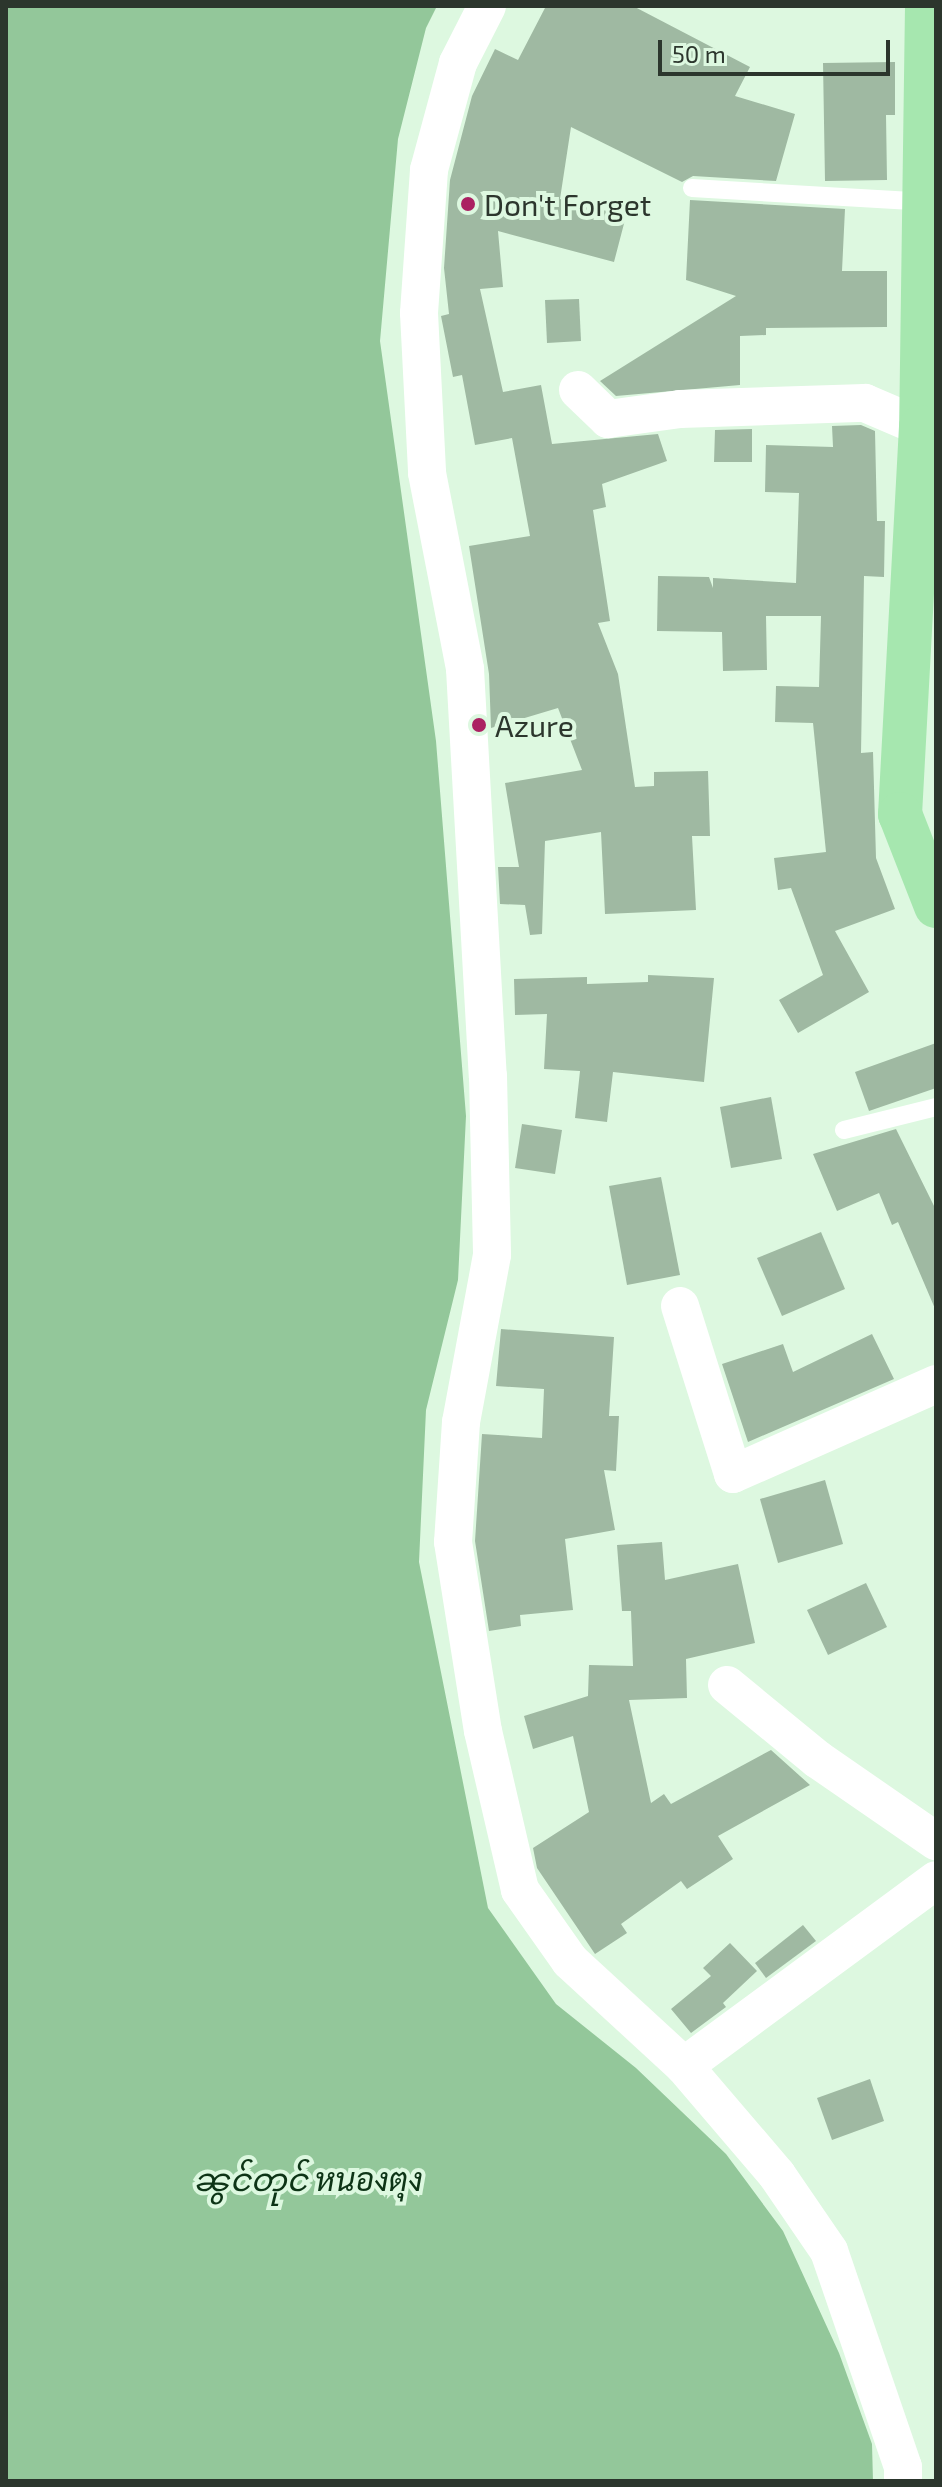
<!DOCTYPE html>
<meta charset="utf-8">
<style>
body{margin:0}
#map{position:relative;width:942px;height:2487px;overflow:hidden;background:#ddf8e0;font-family:"Exo 2","Noto Sans Myanmar",Sarabun,sans-serif}
div>[style]{position:absolute}
.water>*{inset:0;background:#93c79a}
.building>*{inset:0;background:#9fb9a2}
.lane>*{height:18px;margin:-9px;padding:0 9px;transform-origin:9px;border-radius:9px;background:#fff}
.street>*{height:38px;margin:-19px;padding:0 19px;transform-origin:19px;border-radius:19px;background:#fff}
.highway>*{height:44px;margin:-22px;padding:0 22px;transform-origin:22px;border-radius:22px;background:#a6e7af}
.dots>*{width:22px;height:22px;translate:-50% -50%;box-sizing:border-box;border:4px solid #ddf8e0;border-radius:50%}
span{translate:-50% -50%;white-space:nowrap;text-align:center;line-height:1.15;-webkit-text-stroke:8px #ddf8e0;paint-order:stroke}
.poi-label{font-size:30px;color:#2c362d}
.left{translate:0 -50%;text-align:left}
.water-label{font-size:32px;color:#0d3416;font-style:italic}
.frame{position:absolute;inset:0;border:8px solid #2c362d;pointer-events:none}
.scale{position:absolute;left:658px;top:40px;width:232px;height:36px;box-sizing:border-box;border:4px solid #2c362d;border-top:0;padding-left:10px;font-size:24px;line-height:28px;white-space:nowrap;color:#2c362d;-webkit-text-stroke:6px #ddf8e0;paint-order:stroke}
</style>
<div id="map">
<div class="water">
<i style="clip-path:polygon(6px 6px,437px 6px,426px 28px,398px 139px,380px 341px,436px 741px,466px 1116px,458px 1280px,426px 1410px,419px 1562px,488px 1908px,556px 2004px,636px 2068px,726px 2154px,783px 2231px,839px 2353px,872px 2444px,873px 2481px,6px 2481px)"></i>
</div>
<div class="building">
<i style="clip-path:polygon(546px 6px,633px 6px,750px 67px,735px 96px,795px 114px,776px 181px,693px 176px,682px 182px,571px 127px,560px 199px,626px 216px,614px 262px,498px 231px,503px 287px,480px 289px,503px 392px,541px 385px,552px 444px,658px 434px,667px 461px,602px 484px,606px 507px,593px 510px,610px 621px,598px 623px,618px 674px,635px 787px,654px 786px,654px 772px,708px 771px,710px 836px,692px 836px,696px 910px,605px 914px,601px 832px,545px 841px,542px 934px,530px 935px,525px 905px,500px 904px,498px 867px,519px 867px,505px 783px,582px 770px,558px 708px,491px 728px,489px 674px,469px 546px,530px 536px,512px 438px,475px 445px,462px 375px,453px 377px,441px 316px,449px 314px,444px 268px,450px 180px,472px 96px,495px 49px,518px 60px)"></i>
<i style="clip-path:polygon(895px 62px,895px 115px,886px 115px,887px 180px,825px 181px,823px 63px)"></i>
<i style="clip-path:polygon(690px 200px,845px 209px,842px 271px,887px 271px,887px 327px,766px 328px,766px 335px,740px 336px,740px 385px,616px 396px,600px 381px,736px 296px,686px 280px)"></i>
<i style="clip-path:polygon(579px 299px,581px 341px,547px 343px,545px 300px)"></i>
<i style="clip-path:polygon(861px 425px,875px 431px,877px 521px,885px 521px,884px 577px,864px 576px,861px 753px,873px 752px,876px 858px,895px 909px,835px 931px,869px 992px,798px 1033px,779px 1000px,823px 975px,791px 888px,778px 890px,774px 858px,826px 852px,813px 723px,775px 722px,776px 686px,819px 687px,821px 616px,766px 616px,767px 670px,723px 671px,722px 632px,657px 631px,658px 576px,709px 577px,713px 588px,713px 578px,796px 583px,799px 493px,765px 492px,766px 445px,833px 447px,832px 426px)"></i>
<i style="clip-path:polygon(752px 429px,752px 462px,714px 462px,715px 430px)"></i>
<i style="clip-path:polygon(648px 975px,714px 978px,704px 1082px,613px 1072px,607px 1122px,575px 1118px,580px 1071px,544px 1069px,547px 1014px,515px 1015px,514px 979px,587px 977px,587px 984px,648px 982px)"></i>
<i style="clip-path:polygon(936px 1043px,936px 1088px,869px 1111px,855px 1072px)"></i>
<i style="clip-path:polygon(771px 1097px,782px 1159px,731px 1168px,720px 1107px)"></i>
<i style="clip-path:polygon(522px 1124px,562px 1130px,555px 1174px,515px 1168px)"></i>
<i style="clip-path:polygon(896px 1129px,936px 1210px,936px 1311px,898px 1222px,892px 1225px,879px 1193px,837px 1211px,813px 1154px)"></i>
<i style="clip-path:polygon(661px 1177px,680px 1275px,627px 1285px,609px 1186px)"></i>
<i style="clip-path:polygon(821px 1232px,845px 1289px,782px 1316px,757px 1258px)"></i>
<i style="clip-path:polygon(501px 1329px,614px 1337px,609px 1416px,619px 1416px,616px 1471px,604px 1470px,615px 1530px,565px 1539px,573px 1610px,520px 1615px,521px 1626px,489px 1631px,475px 1541px,482px 1434px,542px 1438px,544px 1389px,496px 1386px)"></i>
<i style="clip-path:polygon(872px 1334px,894px 1379px,748px 1442px,722px 1364px,783px 1344px,793px 1372px)"></i>
<i style="clip-path:polygon(825px 1480px,843px 1544px,778px 1563px,760px 1499px)"></i>
<i style="clip-path:polygon(662px 1542px,665px 1580px,738px 1564px,755px 1643px,686px 1659px,687px 1698px,629px 1700px,651px 1803px,664px 1794px,671px 1804px,771px 1750px,810px 1785px,718px 1836px,733px 1859px,687px 1889px,681px 1881px,621px 1924px,627px 1933px,595px 1954px,537px 1868px,533px 1848px,589px 1812px,573px 1736px,533px 1749px,524px 1716px,588px 1696px,589px 1665px,633px 1666px,631px 1611px,622px 1611px,617px 1545px)"></i>
<i style="clip-path:polygon(866px 1583px,887px 1627px,828px 1655px,807px 1610px)"></i>
<i style="clip-path:polygon(803px 1925px,816px 1941px,766px 1978px,755px 1963px)"></i>
<i style="clip-path:polygon(730px 1943px,757px 1971px,723px 2003px,726px 2007px,691px 2033px,671px 2009px,711px 1976px,703px 1968px)"></i>
<i style="clip-path:polygon(870px 2079px,884px 2121px,832px 2140px,817px 2098px)"></i>
</div>
<div class="lane">
<i style="left:692px;top:188px;width:233px;rotate:3.4deg"></i>
<i style="left:844px;top:1130px;width:95px;rotate:-14deg"></i>
</div>
<div class="street">
<i style="left:487px;top:6px;width:64px;rotate:117deg"></i>
<i style="left:458px;top:63px;width:111px;rotate:105.2deg"></i>
<i style="left:429px;top:170px;width:143px;rotate:94deg"></i>
<i style="left:419px;top:313px;width:160px;rotate:87.1deg"></i>
<i style="left:427px;top:473px;width:200px;rotate:79deg"></i>
<i style="left:465px;top:669px;width:408px;rotate:86.8deg"></i>
<i style="left:488px;top:1076px;width:179px;rotate:88.7deg"></i>
<i style="left:492px;top:1255px;width:170px;rotate:100.5deg"></i>
<i style="left:461px;top:1422px;width:120px;rotate:93.8deg"></i>
<i style="left:453px;top:1542px;width:191px;rotate:81deg"></i>
<i style="left:483px;top:1731px;width:163px;rotate:76.9deg"></i>
<i style="left:520px;top:1890px;width:87px;rotate:54.8deg"></i>
<i style="left:570px;top:1961px;width:155px;rotate:42.6deg"></i>
<i style="left:684px;top:2066px;width:143px;rotate:49.5deg"></i>
<i style="left:777px;top:2175px;width:92px;rotate:55.6deg"></i>
<i style="left:829px;top:2251px;width:228px;rotate:71.1deg"></i>
<i style="left:903px;top:2467px;width:14px;rotate:90deg"></i>
<i style="left:578px;top:390px;width:42px;rotate:44deg"></i>
<i style="left:608px;top:419px;width:73px;rotate:-7.9deg"></i>
<i style="left:680px;top:409px;width:185px;rotate:-1.9deg"></i>
<i style="left:865px;top:403px;width:61px;rotate:23.2deg"></i>
<i style="left:921px;top:427px;width:15px"></i>
<i style="left:680px;top:1306px;width:176px;rotate:72.5deg"></i>
<i style="left:733px;top:1474px;width:222px;rotate:-23.9deg"></i>
<i style="left:727px;top:1685px;width:117px;rotate:39.4deg"></i>
<i style="left:817px;top:1759px;width:145px;rotate:34.6deg"></i>
<i style="left:684px;top:2066px;width:313px;rotate:-36.4deg"></i>
</div>
<div class="highway">
<i style="left:927px;top:6px;width:421px;rotate:90.8deg"></i>
<i style="left:921px;top:427px;width:388px;rotate:93.1deg"></i>
<i style="left:900px;top:814px;width:99px;rotate:68.6deg"></i>
</div>
<div class="dots">
<i style="left:468px;top:204px;background:#ab2162"></i>
<i style="left:479px;top:725px;background:#ab2162"></i>
</div>
<div class="poi-label">
<span class="left" style="left:484px;top:204px">Don't Forget</span>
<span class="left" style="left:495px;top:725px">Azure</span>
</div>
<div class="water-label">
<span style="left:308px;top:2178px">ၼွင်တုင် หนองตุง</span>
</div>
<div class="frame"></div>
<div class="scale">50 m</div>
</div>
